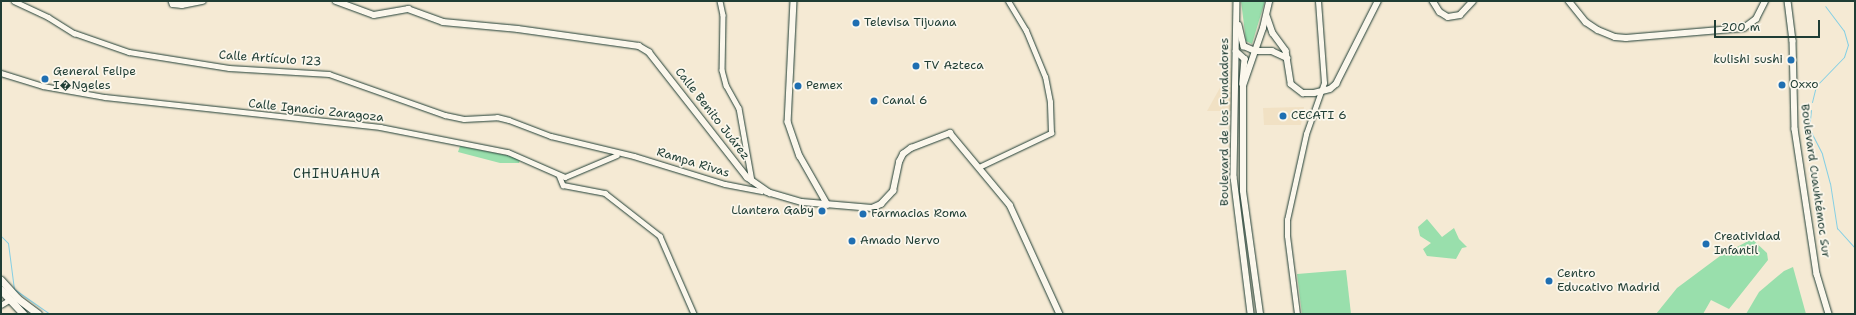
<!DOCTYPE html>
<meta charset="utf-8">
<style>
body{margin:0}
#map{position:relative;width:1856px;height:315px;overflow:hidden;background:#f5ead4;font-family:"Shantell Sans",sans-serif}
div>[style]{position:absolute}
.built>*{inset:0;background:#f1e1c4}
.green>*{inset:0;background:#99dfac}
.stream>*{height:1px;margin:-0.5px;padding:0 0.5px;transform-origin:0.5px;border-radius:0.5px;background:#84cfe4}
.roads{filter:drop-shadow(0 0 1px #1f3d34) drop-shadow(0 0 1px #1f3d34)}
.minor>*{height:4.5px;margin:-2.25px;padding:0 2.25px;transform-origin:2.25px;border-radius:2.25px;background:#fbf7ec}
.major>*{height:5.5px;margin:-2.75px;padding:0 2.75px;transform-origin:2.75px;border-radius:2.75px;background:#fbf7ec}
.highway>*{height:7px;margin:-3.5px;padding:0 3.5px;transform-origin:3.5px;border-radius:3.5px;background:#fbf7ec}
.dots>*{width:11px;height:11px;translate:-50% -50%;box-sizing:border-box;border:2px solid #fbf7ec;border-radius:50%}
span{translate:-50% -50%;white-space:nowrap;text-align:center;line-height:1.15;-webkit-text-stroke:3.5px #fbf7ec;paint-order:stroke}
.poi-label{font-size:12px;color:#1f3d34}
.left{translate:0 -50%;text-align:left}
.right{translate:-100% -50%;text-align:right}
.street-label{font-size:12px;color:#1f3d34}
.neighbourhood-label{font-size:13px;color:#1f3d34;letter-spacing:1px}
.frame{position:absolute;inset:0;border:2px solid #1f3d34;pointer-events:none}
.scale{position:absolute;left:1714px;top:20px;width:106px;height:18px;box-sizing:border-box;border:2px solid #1f3d34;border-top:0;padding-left:5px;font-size:12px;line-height:14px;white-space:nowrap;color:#1f3d34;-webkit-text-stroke:3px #fbf7ec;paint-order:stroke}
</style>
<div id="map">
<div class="built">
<i style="clip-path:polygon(1231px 68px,1231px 111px,1207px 111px)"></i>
<i style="clip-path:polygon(1304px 107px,1301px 125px,1264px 125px,1263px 108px)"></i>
</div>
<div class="green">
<i style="clip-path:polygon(1241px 1px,1265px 1px,1252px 44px,1246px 41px)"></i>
<i style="clip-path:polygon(460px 146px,515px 157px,520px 160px,519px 163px,500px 163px,458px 152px)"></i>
<i style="clip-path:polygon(1427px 219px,1442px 237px,1454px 228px,1459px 239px,1467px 247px,1462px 248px,1456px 259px,1427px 256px,1423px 249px,1431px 243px,1420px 236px,1418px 227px)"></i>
<i style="clip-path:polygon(1752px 239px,1767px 253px,1768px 260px,1729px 309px,1711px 300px,1703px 314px,1656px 314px,1677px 288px,1720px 256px)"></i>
<i style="clip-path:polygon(1793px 267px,1806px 314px,1746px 314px,1759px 292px,1784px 271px)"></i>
<i style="clip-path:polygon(1346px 270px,1351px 314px,1302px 314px,1297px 274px)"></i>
</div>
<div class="stream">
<i style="left:1812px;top:102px;width:16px;rotate:-76deg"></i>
<i style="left:1816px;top:86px;width:40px;rotate:-46deg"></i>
<i style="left:1844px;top:57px;width:13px;rotate:-72deg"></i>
<i style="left:1848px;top:45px;width:15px;rotate:-106deg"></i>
<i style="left:1844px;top:31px;width:31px;rotate:-127deg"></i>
<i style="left:1811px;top:110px;width:18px;rotate:96deg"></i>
<i style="left:1809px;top:128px;width:29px;rotate:63deg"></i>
<i style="left:1822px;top:154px;width:30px;rotate:75deg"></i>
<i style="left:1830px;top:183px;width:46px;rotate:81.2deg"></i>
<i style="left:1837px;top:228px;width:27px;rotate:48deg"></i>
<i style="left:1px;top:236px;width:10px;rotate:45deg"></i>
<i style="left:8px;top:243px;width:46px;rotate:82.6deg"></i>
<i style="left:14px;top:289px;width:44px;rotate:34.8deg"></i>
</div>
<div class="roads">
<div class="minor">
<i style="left:14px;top:1px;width:38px;rotate:25deg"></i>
<i style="left:48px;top:17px;width:31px;rotate:32deg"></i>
<i style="left:74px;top:33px;width:58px;rotate:19.1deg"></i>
<i style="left:129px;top:52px;width:101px;rotate:9.1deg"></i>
<i style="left:229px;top:68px;width:100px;rotate:3.4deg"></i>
<i style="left:329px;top:74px;width:123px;rotate:19.5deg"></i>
<i style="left:445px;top:115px;width:19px;rotate:12deg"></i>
<i style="left:464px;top:119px;width:33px;rotate:-3deg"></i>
<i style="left:497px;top:117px;width:12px;rotate:14deg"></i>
<i style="left:509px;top:120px;width:45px;rotate:20.9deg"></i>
<i style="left:551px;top:136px;width:85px;rotate:13.5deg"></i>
<i style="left:634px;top:156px;width:95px;rotate:17.1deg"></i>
<i style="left:725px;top:184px;width:37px;rotate:11deg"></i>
<i style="left:720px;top:1px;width:14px;rotate:78deg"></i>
<i style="left:723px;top:15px;width:55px;rotate:91deg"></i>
<i style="left:722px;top:70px;width:16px;rotate:75deg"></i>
<i style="left:726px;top:85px;width:26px;rotate:61deg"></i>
<i style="left:739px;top:108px;width:74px;rotate:79.9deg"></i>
<i style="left:1px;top:73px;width:44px;rotate:17.2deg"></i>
<i style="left:43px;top:86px;width:63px;rotate:10.1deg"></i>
<i style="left:105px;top:97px;width:277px;rotate:6.2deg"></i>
<i style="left:380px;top:127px;width:130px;rotate:11.1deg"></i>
<i style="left:508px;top:152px;width:62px;rotate:23.7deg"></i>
<i style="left:565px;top:177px;width:56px;rotate:-22.9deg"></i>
<i style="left:979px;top:167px;width:80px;rotate:-25.3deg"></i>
<i style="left:1051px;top:133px;width:31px;rotate:-92deg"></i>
<i style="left:1050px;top:102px;width:25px;rotate:-101deg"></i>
<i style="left:1045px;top:77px;width:50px;rotate:-112.4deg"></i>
<i style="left:1026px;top:31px;width:35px;rotate:-121deg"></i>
<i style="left:559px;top:175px;width:11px;rotate:68deg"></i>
<i style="left:563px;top:185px;width:43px;rotate:10.8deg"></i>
<i style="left:605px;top:193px;width:70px;rotate:38deg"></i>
<i style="left:660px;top:236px;width:85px;rotate:66.4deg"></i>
<i style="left:1px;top:305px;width:9px;rotate:-32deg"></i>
<i style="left:1297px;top:314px;width:79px;rotate:-97.3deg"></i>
<i style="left:1287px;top:236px;width:16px;rotate:-90deg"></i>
<i style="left:1287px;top:220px;width:88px;rotate:-77.5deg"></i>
<i style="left:1306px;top:134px;width:54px;rotate:-70.6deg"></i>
<i style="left:1324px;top:83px;width:82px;rotate:-94.2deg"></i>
</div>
<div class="major">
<i style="left:172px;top:1px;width:3px;rotate:72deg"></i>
<i style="left:173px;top:4px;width:9px;rotate:6deg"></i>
<i style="left:182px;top:5px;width:21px;rotate:-11deg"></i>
<i style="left:336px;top:1px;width:40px;rotate:20.2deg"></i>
<i style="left:374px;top:15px;width:35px;rotate:-10deg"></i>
<i style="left:408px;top:9px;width:37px;rotate:20deg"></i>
<i style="left:443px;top:22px;width:75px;rotate:5.3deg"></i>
<i style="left:518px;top:29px;width:122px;rotate:8deg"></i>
<i style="left:639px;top:46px;width:12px;rotate:31deg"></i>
<i style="left:649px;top:52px;width:159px;rotate:51.9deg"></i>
<i style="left:747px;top:177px;width:28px;rotate:35deg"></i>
<i style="left:794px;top:1px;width:121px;rotate:92.8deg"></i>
<i style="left:788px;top:122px;width:36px;rotate:71deg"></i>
<i style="left:800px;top:156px;width:56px;rotate:60.3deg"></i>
<i style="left:1237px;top:1px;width:176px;rotate:91deg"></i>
<i style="left:1234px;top:177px;width:138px;rotate:82.9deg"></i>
<i style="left:1433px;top:1px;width:13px;rotate:58deg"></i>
<i style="left:1440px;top:12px;width:9px;rotate:32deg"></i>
<i style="left:1448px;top:17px;width:12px;rotate:-9deg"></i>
<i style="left:1460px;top:15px;width:19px;rotate:-47deg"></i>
<i style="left:1569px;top:1px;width:27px;rotate:51deg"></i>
<i style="left:1586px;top:22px;width:14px;rotate:34deg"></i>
<i style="left:1598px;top:30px;width:18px;rotate:22deg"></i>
<i style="left:1615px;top:37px;width:11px;rotate:5deg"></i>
<i style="left:1626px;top:38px;width:118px;rotate:-4.8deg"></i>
<i style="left:1744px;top:28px;width:15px;rotate:-37deg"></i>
<i style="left:1756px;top:19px;width:20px;rotate:-63deg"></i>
<i style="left:1788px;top:1px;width:40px;rotate:82.9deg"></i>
<i style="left:1793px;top:41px;width:88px;rotate:88.7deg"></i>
<i style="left:1795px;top:129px;width:147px;rotate:81.4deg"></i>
<i style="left:1817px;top:274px;width:42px;rotate:73.3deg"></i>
<i style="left:1267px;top:16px;width:18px;rotate:71deg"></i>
<i style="left:1273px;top:33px;width:22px;rotate:54deg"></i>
<i style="left:1286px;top:51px;width:33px;rotate:81deg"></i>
<i style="left:1291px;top:84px;width:15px;rotate:37deg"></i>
<i style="left:1303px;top:93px;width:11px"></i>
<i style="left:1314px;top:93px;width:16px;rotate:-14deg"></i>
<i style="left:1330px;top:89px;width:8px;rotate:-40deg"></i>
<i style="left:1336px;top:84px;width:93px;rotate:-63.2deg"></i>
<i style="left:1239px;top:25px;width:22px;rotate:77deg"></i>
<i style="left:1244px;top:46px;width:12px;rotate:24deg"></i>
<i style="left:1255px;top:51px;width:17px"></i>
<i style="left:1272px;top:51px;width:17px;rotate:25deg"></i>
<i style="left:1236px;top:51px;width:12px;rotate:42deg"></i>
<i style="left:1245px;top:59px;width:25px;rotate:95deg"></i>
<i style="left:767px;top:192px;width:36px;rotate:16deg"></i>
<i style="left:802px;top:202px;width:70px;rotate:4.9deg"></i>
<i style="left:872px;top:208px;width:10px;rotate:-24deg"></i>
<i style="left:881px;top:204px;width:18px;rotate:-47deg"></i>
<i style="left:893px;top:191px;width:30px;rotate:-78deg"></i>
<i style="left:899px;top:162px;width:9px;rotate:-63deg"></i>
<i style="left:903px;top:154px;width:10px;rotate:-37deg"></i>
<i style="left:911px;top:148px;width:42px;rotate:-21deg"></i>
<i style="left:950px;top:133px;width:94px;rotate:50.2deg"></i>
<i style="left:1010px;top:205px;width:120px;rotate:65.4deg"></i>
<i style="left:1260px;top:314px;width:124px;rotate:-97.9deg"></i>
<i style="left:1243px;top:191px;width:105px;rotate:-90deg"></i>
<i style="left:1243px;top:86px;width:61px;rotate:-71deg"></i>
<i style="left:1263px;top:28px;width:28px;rotate:-77deg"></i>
</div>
<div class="highway">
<i style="left:1px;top:280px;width:24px;rotate:48deg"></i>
<i style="left:17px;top:298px;width:26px;rotate:37deg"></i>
<i style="left:1px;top:290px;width:33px;rotate:47deg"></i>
</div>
</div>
<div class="dots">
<i style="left:856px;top:23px;background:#1f6fb2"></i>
<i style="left:1791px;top:60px;background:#1f6fb2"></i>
<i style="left:916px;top:66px;background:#1f6fb2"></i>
<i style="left:45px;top:79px;background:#1f6fb2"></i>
<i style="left:1782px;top:85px;background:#1f6fb2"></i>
<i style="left:798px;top:86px;background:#1f6fb2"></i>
<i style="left:874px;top:101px;background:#1f6fb2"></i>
<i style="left:1283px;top:116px;background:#1f6fb2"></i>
<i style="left:822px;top:211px;background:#1f6fb2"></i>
<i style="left:863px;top:214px;background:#1f6fb2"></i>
<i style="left:852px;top:241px;background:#1f6fb2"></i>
<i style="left:1706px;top:244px;background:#1f6fb2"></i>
<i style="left:1549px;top:281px;background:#1f6fb2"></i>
</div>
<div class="poi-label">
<span class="left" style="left:864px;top:23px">Televisa Tijuana</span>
<span class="right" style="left:1783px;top:60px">kulishi sushi</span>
<span class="left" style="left:924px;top:66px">TV Azteca</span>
<span class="left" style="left:53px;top:79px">General Felipe<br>I�Ngeles</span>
<span class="left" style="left:1790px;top:85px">Oxxo</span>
<span class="left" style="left:806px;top:86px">Pemex</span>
<span class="left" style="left:882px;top:101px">Canal 6</span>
<span class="left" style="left:1291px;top:116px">CECATI 6</span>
<span class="right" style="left:814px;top:211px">Llantera Gaby</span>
<span class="left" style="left:871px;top:214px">Farmacias Roma</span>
<span class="left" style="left:1714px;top:244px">Creatividad<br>Infantil</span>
<span class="left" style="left:860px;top:241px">Amado Nervo</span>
<span class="left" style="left:1557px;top:281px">Centro<br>Educativo Madrid</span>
</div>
<div class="street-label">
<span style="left:270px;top:59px;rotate:4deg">Calle Artículo 123</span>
<span style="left:316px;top:111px;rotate:6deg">Calle Ignacio Zaragoza</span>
<span style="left:712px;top:114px;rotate:52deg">Calle Benito Juárez</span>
<span style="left:1225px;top:122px;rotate:-90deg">Boulevard de los Fundadores</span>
<span style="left:693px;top:163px;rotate:17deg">Rampa Rivas</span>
<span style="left:1815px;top:181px;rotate:82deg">Boulevard Cuauhtémoc Sur</span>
</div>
<div class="neighbourhood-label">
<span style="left:337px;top:174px">CHIHUAHUA</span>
</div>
<div class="frame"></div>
<div class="scale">200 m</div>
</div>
